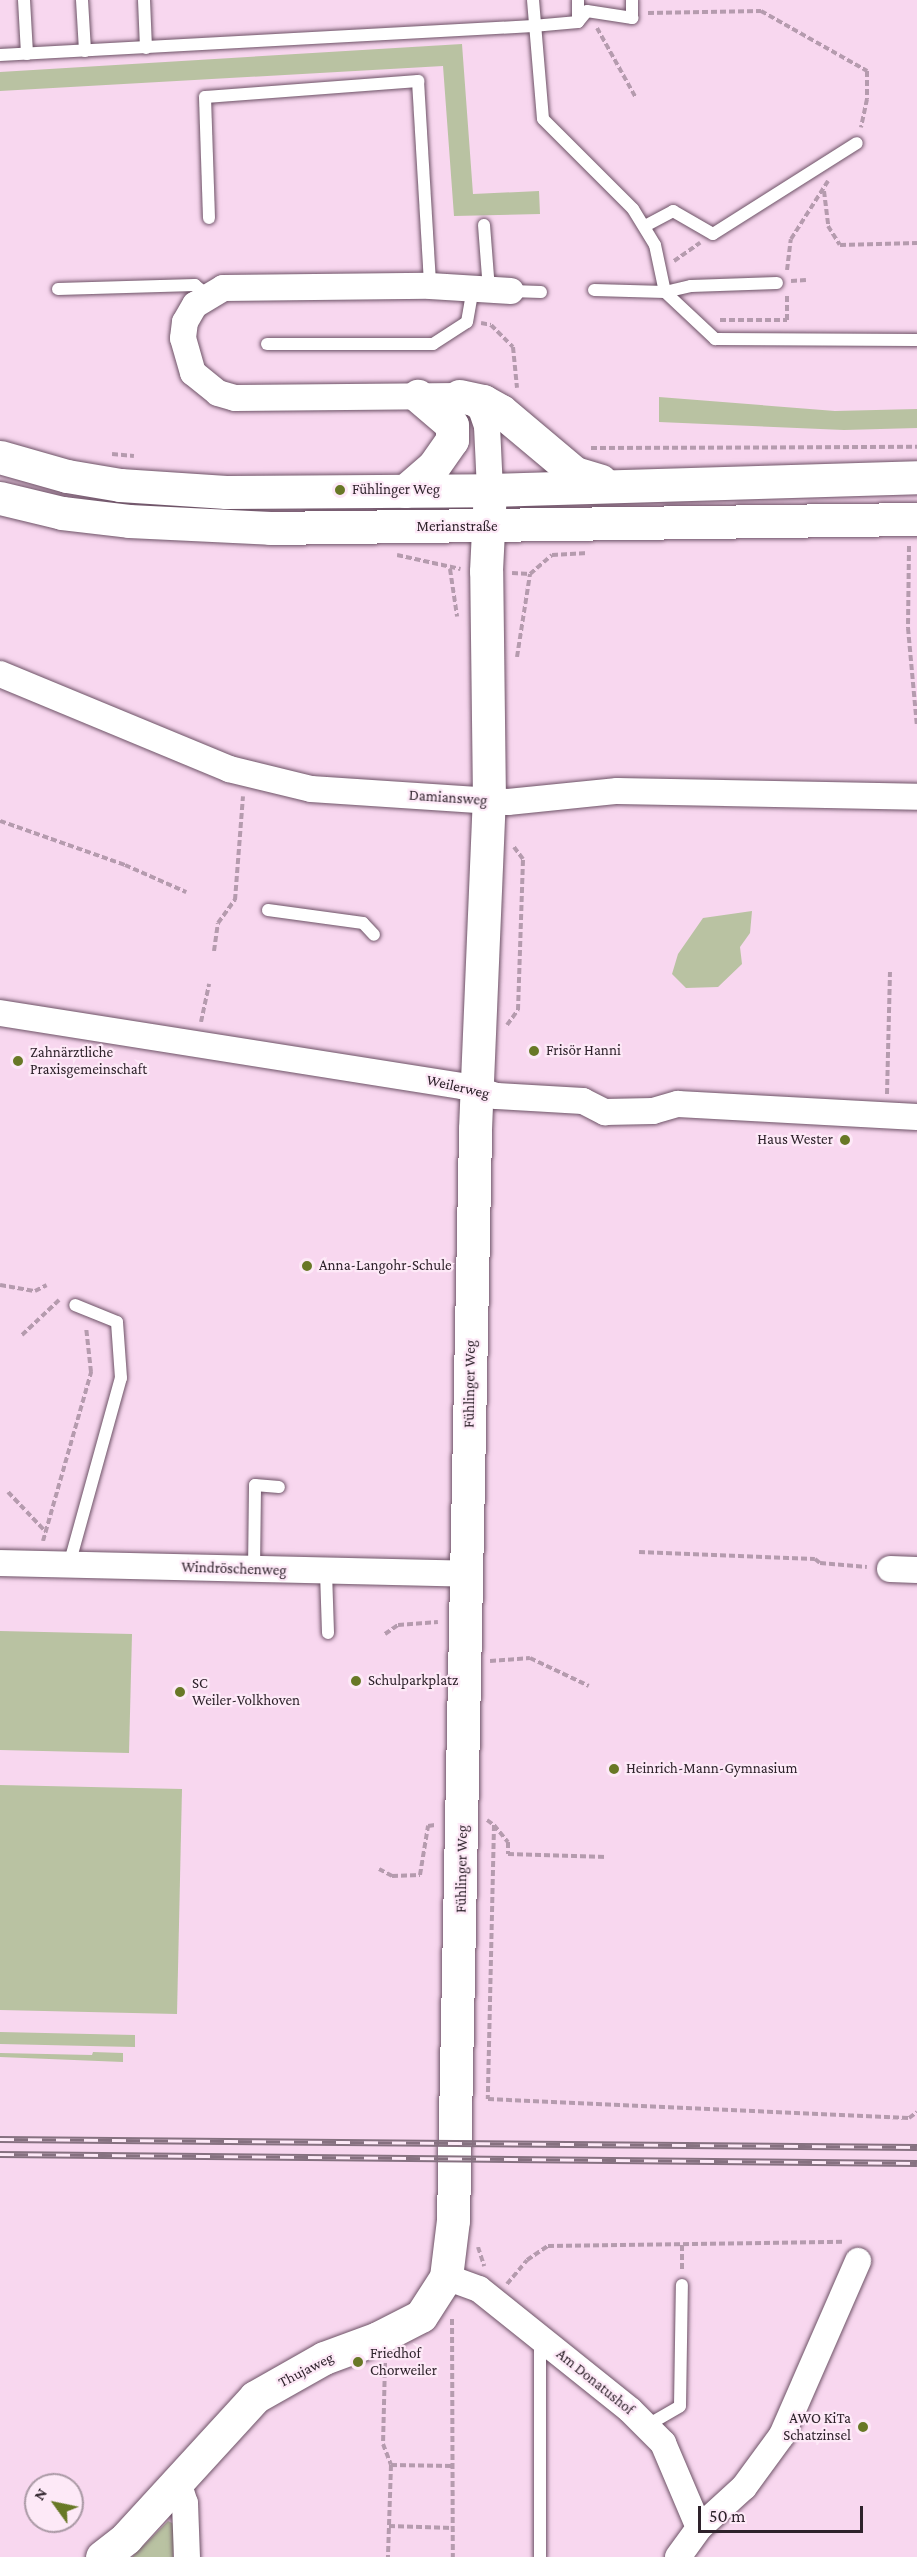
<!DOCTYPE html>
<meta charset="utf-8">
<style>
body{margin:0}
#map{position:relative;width:917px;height:2557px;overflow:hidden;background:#f8d7ef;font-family:"Crimson Pro",serif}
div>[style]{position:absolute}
.green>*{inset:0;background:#b9c2a2}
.path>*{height:4px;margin-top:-2px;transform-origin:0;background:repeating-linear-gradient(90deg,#b59bae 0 6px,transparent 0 9px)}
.roads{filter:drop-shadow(0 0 2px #6d5266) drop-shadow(0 0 2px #6d5266)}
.lane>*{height:12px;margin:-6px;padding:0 6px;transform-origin:6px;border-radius:6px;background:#fff}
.street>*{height:26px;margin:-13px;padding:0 13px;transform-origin:13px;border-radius:13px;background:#fff}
.secondary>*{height:33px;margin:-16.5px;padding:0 16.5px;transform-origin:16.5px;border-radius:16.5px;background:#fff}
.rail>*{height:7px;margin-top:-3.5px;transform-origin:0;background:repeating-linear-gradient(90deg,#fde9f7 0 14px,#867180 0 28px);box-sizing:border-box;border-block:2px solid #867180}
.dots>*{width:16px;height:16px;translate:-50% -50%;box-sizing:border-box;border:3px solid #fde9f7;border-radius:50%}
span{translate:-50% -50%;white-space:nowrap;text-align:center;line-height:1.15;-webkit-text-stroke:4.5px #fde9f7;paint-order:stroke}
.poi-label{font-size:15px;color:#2e222b}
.left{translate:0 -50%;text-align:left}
.right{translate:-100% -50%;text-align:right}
.street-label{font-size:15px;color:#2e222b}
.north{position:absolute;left:24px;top:2473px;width:60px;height:60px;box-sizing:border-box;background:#fde9f7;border:2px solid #aa99a5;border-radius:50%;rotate:303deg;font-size:16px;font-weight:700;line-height:24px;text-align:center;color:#2e222b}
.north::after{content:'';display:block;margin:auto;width:21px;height:27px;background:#687826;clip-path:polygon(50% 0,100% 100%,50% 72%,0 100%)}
.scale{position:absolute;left:698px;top:2506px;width:165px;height:27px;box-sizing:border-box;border:3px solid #2e222b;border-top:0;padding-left:8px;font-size:18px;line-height:21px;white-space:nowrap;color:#2e222b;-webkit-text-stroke:4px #fde9f7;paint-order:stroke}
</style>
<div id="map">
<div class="green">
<i style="clip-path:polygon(462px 44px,473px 194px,539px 191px,540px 214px,454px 216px,443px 66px,0 91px,0 72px)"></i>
<i style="clip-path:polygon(659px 397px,835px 411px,917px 409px,917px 428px,844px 430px,659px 422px)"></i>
<i style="clip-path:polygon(752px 911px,750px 933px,740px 947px,742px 964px,718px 987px,686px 988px,672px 974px,678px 954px,703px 918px)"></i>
<i style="clip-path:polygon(0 1631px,132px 1634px,129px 1753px,0 1750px)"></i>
<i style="clip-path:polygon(0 1785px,182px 1789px,177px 2014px,0 2010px)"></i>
<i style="clip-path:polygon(0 2032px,135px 2035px,135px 2047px,0 2044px)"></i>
<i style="clip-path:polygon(93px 2052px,123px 2053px,123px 2062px,0 2057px,0 2053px,92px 2055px)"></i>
<i style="clip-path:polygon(168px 2521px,176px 2525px,173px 2557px,132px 2557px)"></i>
</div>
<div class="path">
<i style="left:648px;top:13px;width:113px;rotate:-1deg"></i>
<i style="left:761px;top:11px;width:122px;rotate:29.5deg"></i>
<i style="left:867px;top:71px;width:28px;rotate:90deg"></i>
<i style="left:867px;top:99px;width:29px;rotate:102deg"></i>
<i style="left:597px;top:28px;width:80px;rotate:60.9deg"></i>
<i style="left:824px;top:191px;width:35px;rotate:83deg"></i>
<i style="left:828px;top:226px;width:22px;rotate:58deg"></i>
<i style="left:840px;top:245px;width:77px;rotate:-1.5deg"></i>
<i style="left:674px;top:261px;width:32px;rotate:-35deg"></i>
<i style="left:787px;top:270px;width:31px;rotate:-83deg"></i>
<i style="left:791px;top:239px;width:69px;rotate:-57.5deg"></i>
<i style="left:791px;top:281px;width:15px;rotate:-4deg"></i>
<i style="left:720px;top:320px;width:67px"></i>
<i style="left:787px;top:320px;width:25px;rotate:-90deg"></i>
<i style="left:481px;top:323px;width:10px;rotate:11deg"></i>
<i style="left:491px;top:325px;width:31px;rotate:45deg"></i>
<i style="left:513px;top:347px;width:41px;rotate:84.4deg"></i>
<i style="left:591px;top:448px;width:326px;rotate:-0.2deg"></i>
<i style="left:112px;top:454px;width:22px;rotate:5deg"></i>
<i style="left:909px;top:546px;width:82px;rotate:90.7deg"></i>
<i style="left:908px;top:628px;width:98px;rotate:84.8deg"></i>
<i style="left:397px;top:555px;width:65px;rotate:12.5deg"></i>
<i style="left:450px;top:569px;width:48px;rotate:81.5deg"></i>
<i style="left:512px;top:573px;width:18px;rotate:3deg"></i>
<i style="left:530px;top:574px;width:29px;rotate:-41deg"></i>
<i style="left:552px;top:555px;width:36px;rotate:-3deg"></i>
<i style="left:517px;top:657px;width:84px;rotate:-81.1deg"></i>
<i style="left:0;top:821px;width:133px;rotate:19.4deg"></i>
<i style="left:125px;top:865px;width:67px;rotate:23.9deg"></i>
<i style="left:214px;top:951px;width:28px;rotate:-82deg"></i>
<i style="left:218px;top:923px;width:29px;rotate:-54deg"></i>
<i style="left:235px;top:900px;width:104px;rotate:-85.6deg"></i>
<i style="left:201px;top:1022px;width:39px;rotate:-78deg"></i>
<i style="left:507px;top:1025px;width:19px;rotate:-54deg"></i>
<i style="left:518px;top:1010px;width:151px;rotate:-88.1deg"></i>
<i style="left:523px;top:859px;width:15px;rotate:-127deg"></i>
<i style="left:887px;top:1094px;width:122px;rotate:-88.6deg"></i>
<i style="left:0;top:1285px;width:36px;rotate:10deg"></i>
<i style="left:35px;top:1291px;width:13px;rotate:-27deg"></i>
<i style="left:22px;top:1335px;width:51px;rotate:-43.4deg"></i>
<i style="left:8px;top:1492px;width:55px;rotate:46.5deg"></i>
<i style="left:43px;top:1541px;width:176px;rotate:-74.1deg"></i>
<i style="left:91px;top:1372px;width:45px;rotate:-96.3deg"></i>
<i style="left:639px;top:1552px;width:176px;rotate:2.3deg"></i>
<i style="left:815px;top:1559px;width:6px;rotate:39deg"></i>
<i style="left:820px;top:1563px;width:47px;rotate:4.9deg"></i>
<i style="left:385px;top:1634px;width:16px;rotate:-35deg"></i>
<i style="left:398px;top:1625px;width:40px;rotate:-4.3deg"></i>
<i style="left:490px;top:1661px;width:40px;rotate:-4.3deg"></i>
<i style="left:530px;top:1658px;width:65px;rotate:25.4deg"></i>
<i style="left:487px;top:1820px;width:9px;rotate:36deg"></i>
<i style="left:494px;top:1825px;width:274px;rotate:91.3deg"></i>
<i style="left:488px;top:2099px;width:421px;rotate:2.6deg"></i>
<i style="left:909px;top:2118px;width:10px;rotate:-37deg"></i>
<i style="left:494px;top:1825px;width:22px;rotate:51deg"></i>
<i style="left:508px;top:1842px;width:12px;rotate:90deg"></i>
<i style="left:508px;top:1854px;width:99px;rotate:1.7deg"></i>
<i style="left:379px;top:1869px;width:15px;rotate:28deg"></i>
<i style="left:392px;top:1876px;width:28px;rotate:-2deg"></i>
<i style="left:420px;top:1875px;width:50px;rotate:-80.7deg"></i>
<i style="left:428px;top:1826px;width:7px;rotate:-8deg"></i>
<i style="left:478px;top:2247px;width:20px;rotate:72deg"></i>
<i style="left:682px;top:2269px;width:27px;rotate:-90deg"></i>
<i style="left:507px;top:2284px;width:31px;rotate:-50deg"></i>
<i style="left:527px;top:2260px;width:25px;rotate:-34deg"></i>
<i style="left:548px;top:2246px;width:296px;rotate:-0.8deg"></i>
<i style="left:452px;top:2319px;width:238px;rotate:89.8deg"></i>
<i style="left:385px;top:2363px;width:81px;rotate:91.4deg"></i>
<i style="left:383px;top:2444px;width:22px;rotate:69deg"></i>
<i style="left:391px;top:2465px;width:92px;rotate:91.9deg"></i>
<i style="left:391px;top:2465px;width:62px;rotate:0.9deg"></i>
<i style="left:389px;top:2526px;width:64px;rotate:1.8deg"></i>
</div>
<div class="roads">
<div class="lane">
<i style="left:24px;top:0;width:54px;rotate:86.8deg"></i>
<i style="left:82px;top:0;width:51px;rotate:86.6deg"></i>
<i style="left:144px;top:0;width:48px;rotate:87.6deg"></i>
<i style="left:533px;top:0;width:119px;rotate:85.2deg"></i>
<i style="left:543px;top:119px;width:127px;rotate:45deg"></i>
<i style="left:633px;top:209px;width:42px;rotate:58.6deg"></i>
<i style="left:655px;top:245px;width:48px;rotate:78deg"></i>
<i style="left:665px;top:292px;width:27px;rotate:-13deg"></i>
<i style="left:691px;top:286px;width:86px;rotate:-2deg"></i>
<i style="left:578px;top:22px;width:22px;rotate:-90deg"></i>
<i style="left:0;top:55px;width:534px;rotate:-3.11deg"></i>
<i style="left:533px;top:26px;width:45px;rotate:-5.1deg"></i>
<i style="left:578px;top:22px;width:14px;rotate:-51deg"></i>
<i style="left:587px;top:11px;width:46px;rotate:8.8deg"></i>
<i style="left:632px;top:18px;width:18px;rotate:-90deg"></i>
<i style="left:209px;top:218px;width:121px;rotate:-91.9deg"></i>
<i style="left:205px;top:97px;width:214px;rotate:-4.3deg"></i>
<i style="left:418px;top:81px;width:205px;rotate:86.6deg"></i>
<i style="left:484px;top:225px;width:65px;rotate:85.6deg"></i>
<i style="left:645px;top:226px;width:32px;rotate:-28deg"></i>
<i style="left:673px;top:211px;width:46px;rotate:29.9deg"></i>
<i style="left:713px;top:234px;width:170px;rotate:-32.3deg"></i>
<i style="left:58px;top:289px;width:137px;rotate:-1.7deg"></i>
<i style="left:195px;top:285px;width:16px;rotate:40deg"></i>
<i style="left:594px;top:290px;width:71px;rotate:1.6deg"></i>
<i style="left:665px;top:292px;width:69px;rotate:43.2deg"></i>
<i style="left:715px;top:339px;width:202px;rotate:0.3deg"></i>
<i style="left:511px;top:291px;width:30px;rotate:2deg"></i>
<i style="left:267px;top:344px;width:166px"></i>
<i style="left:433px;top:344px;width:40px;rotate:-32.9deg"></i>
<i style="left:467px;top:322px;width:34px;rotate:-80deg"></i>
<i style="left:268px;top:910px;width:96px;rotate:7.8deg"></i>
<i style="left:363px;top:923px;width:16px;rotate:47deg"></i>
<i style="left:69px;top:1565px;width:194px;rotate:-74.5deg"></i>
<i style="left:121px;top:1378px;width:56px;rotate:-94.1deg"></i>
<i style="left:117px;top:1322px;width:45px;rotate:-158deg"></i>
<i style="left:254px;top:1570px;width:85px;rotate:-89.3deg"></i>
<i style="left:255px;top:1485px;width:24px;rotate:5deg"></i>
<i style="left:326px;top:1572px;width:61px;rotate:88.1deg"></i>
<i style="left:646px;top:2426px;width:39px;rotate:-30deg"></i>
<i style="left:680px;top:2406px;width:121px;rotate:-89.1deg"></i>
<i style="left:540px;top:2557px;width:218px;rotate:-90deg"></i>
</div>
<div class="street">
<i style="left:490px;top:490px;width:64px;rotate:-92.7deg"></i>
<i style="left:487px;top:426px;width:18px;rotate:-109deg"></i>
<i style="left:481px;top:409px;width:13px;rotate:-141deg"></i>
<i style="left:471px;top:401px;width:13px;rotate:-157deg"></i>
<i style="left:459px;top:396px;width:224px;rotate:179.5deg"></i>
<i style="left:235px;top:398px;width:18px;rotate:-164deg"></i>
<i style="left:218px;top:393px;width:32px;rotate:-141deg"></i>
<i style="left:193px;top:373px;width:36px;rotate:-106deg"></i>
<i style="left:183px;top:338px;width:16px;rotate:-83deg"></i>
<i style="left:185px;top:322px;width:20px;rotate:-60deg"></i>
<i style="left:195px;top:305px;width:33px;rotate:-31deg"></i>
<i style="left:223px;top:288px;width:207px;rotate:-0.6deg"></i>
<i style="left:430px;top:286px;width:81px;rotate:3.5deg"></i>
<i style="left:0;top:674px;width:248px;rotate:22.5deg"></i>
<i style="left:229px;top:769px;width:84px;rotate:13.7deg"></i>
<i style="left:311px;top:789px;width:197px;rotate:3.8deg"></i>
<i style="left:508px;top:802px;width:110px;rotate:-5.8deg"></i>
<i style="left:617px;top:791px;width:300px;rotate:1.1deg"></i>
<i style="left:0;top:1013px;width:468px;rotate:9deg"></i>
<i style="left:462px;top:1086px;width:36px;rotate:16deg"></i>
<i style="left:497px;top:1096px;width:86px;rotate:3.3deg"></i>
<i style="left:583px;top:1101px;width:25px;rotate:27deg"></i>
<i style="left:605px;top:1112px;width:48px;rotate:-1.2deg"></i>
<i style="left:653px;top:1111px;width:26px;rotate:-16deg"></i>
<i style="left:678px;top:1104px;width:239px;rotate:3.1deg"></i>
<i style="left:0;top:1563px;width:467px;rotate:1.3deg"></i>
<i style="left:890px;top:1569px;width:27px;rotate:2deg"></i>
<i style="left:446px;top:2277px;width:35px;rotate:20deg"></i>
<i style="left:479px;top:2289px;width:193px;rotate:38.7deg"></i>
<i style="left:630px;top:2410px;width:47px;rotate:45deg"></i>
<i style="left:663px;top:2443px;width:92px;rotate:67deg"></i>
<i style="left:178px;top:2482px;width:22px;rotate:72deg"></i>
<i style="left:185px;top:2503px;width:54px;rotate:87.9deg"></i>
<i style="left:678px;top:2557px;width:36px;rotate:-54deg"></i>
<i style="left:699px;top:2528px;width:61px;rotate:-42.3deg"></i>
<i style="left:744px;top:2487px;width:64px;rotate:-53.8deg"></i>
<i style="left:782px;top:2435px;width:190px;rotate:-66.4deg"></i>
</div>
<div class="secondary">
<i style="left:459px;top:396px;width:25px;rotate:12deg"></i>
<i style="left:483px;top:401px;width:21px;rotate:29deg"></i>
<i style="left:501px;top:411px;width:97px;rotate:40deg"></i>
<i style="left:575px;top:473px;width:27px;rotate:17deg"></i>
<i style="left:0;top:457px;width:70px;rotate:15.8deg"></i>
<i style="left:67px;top:476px;width:54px;rotate:9.6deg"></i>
<i style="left:120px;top:485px;width:106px;rotate:3.8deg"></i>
<i style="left:226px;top:492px;width:264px;rotate:-0.4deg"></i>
<i style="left:490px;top:490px;width:427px;rotate:-1.7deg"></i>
<i style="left:405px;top:491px;width:37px;rotate:-41deg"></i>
<i style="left:433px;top:467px;width:33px;rotate:-55deg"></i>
<i style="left:452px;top:440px;width:15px;rotate:-90deg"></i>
<i style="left:452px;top:425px;width:45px;rotate:-139.5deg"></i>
<i style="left:0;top:498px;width:64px;rotate:13.6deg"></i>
<i style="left:62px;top:513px;width:67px;rotate:6.8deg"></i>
<i style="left:129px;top:521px;width:141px;rotate:2.8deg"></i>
<i style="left:270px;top:528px;width:647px;rotate:-0.8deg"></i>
<i style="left:102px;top:2557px;width:31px;rotate:-38deg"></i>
<i style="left:126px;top:2538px;width:191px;rotate:-47.5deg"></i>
<i style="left:255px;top:2397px;width:79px;rotate:-29.5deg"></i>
<i style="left:324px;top:2358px;width:58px;rotate:-20.3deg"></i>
<i style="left:378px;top:2338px;width:48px;rotate:-27.1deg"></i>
<i style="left:421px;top:2316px;width:46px;rotate:-57.3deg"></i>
<i style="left:446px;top:2277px;width:57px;rotate:-83deg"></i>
<i style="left:453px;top:2220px;width:1091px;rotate:-88.84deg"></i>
<i style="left:475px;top:1129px;width:328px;rotate:-87.6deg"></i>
<i style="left:489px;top:801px;width:230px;rotate:-90.7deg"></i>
<i style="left:486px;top:571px;width:81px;rotate:-87.2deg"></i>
</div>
</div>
<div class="rail">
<i style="left:0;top:2139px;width:917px;rotate:0.5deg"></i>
<i style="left:0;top:2154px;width:917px;rotate:0.56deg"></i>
</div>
<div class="dots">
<i style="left:340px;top:490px;background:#687826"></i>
<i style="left:534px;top:1051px;background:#687826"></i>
<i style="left:18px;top:1061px;background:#687826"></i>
<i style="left:845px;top:1140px;background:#687826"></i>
<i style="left:307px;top:1266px;background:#687826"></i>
<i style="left:356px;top:1681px;background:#687826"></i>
<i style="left:180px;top:1692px;background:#687826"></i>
<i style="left:614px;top:1769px;background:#687826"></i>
<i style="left:358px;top:2362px;background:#687826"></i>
<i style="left:863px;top:2427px;background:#687826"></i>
</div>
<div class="poi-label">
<span class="left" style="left:352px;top:490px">Fühlinger Weg</span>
<span class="left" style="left:546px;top:1051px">Frisör Hanni</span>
<span class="left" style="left:30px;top:1061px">Zahnärztliche<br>Praxisgemeinschaft</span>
<span class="right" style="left:833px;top:1140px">Haus Wester</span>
<span class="left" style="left:319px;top:1266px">Anna-Langohr-Schule</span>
<span class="left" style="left:368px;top:1681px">Schulparkplatz</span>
<span class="left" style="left:192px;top:1692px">SC<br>Weiler-Volkhoven</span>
<span class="left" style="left:626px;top:1769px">Heinrich-Mann-Gymnasium</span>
<span class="left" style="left:370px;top:2362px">Friedhof<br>Chorweiler</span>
<span class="right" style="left:851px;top:2427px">AWO KiTa<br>Schatzinsel</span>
</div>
<div class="street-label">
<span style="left:457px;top:527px">Merianstraße</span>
<span style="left:448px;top:798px;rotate:4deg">Damiansweg</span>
<span style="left:458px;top:1087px;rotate:13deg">Weilerweg</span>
<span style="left:470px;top:1384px;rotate:-89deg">Fühlinger Weg</span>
<span style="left:234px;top:1569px;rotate:2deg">Windröschenweg</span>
<span style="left:462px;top:1869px;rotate:-89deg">Fühlinger Weg</span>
<span style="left:306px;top:2370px;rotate:-27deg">Thujaweg</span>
<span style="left:595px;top:2382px;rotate:39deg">Am Donatushof</span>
</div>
<div class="north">N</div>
<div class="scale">50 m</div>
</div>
